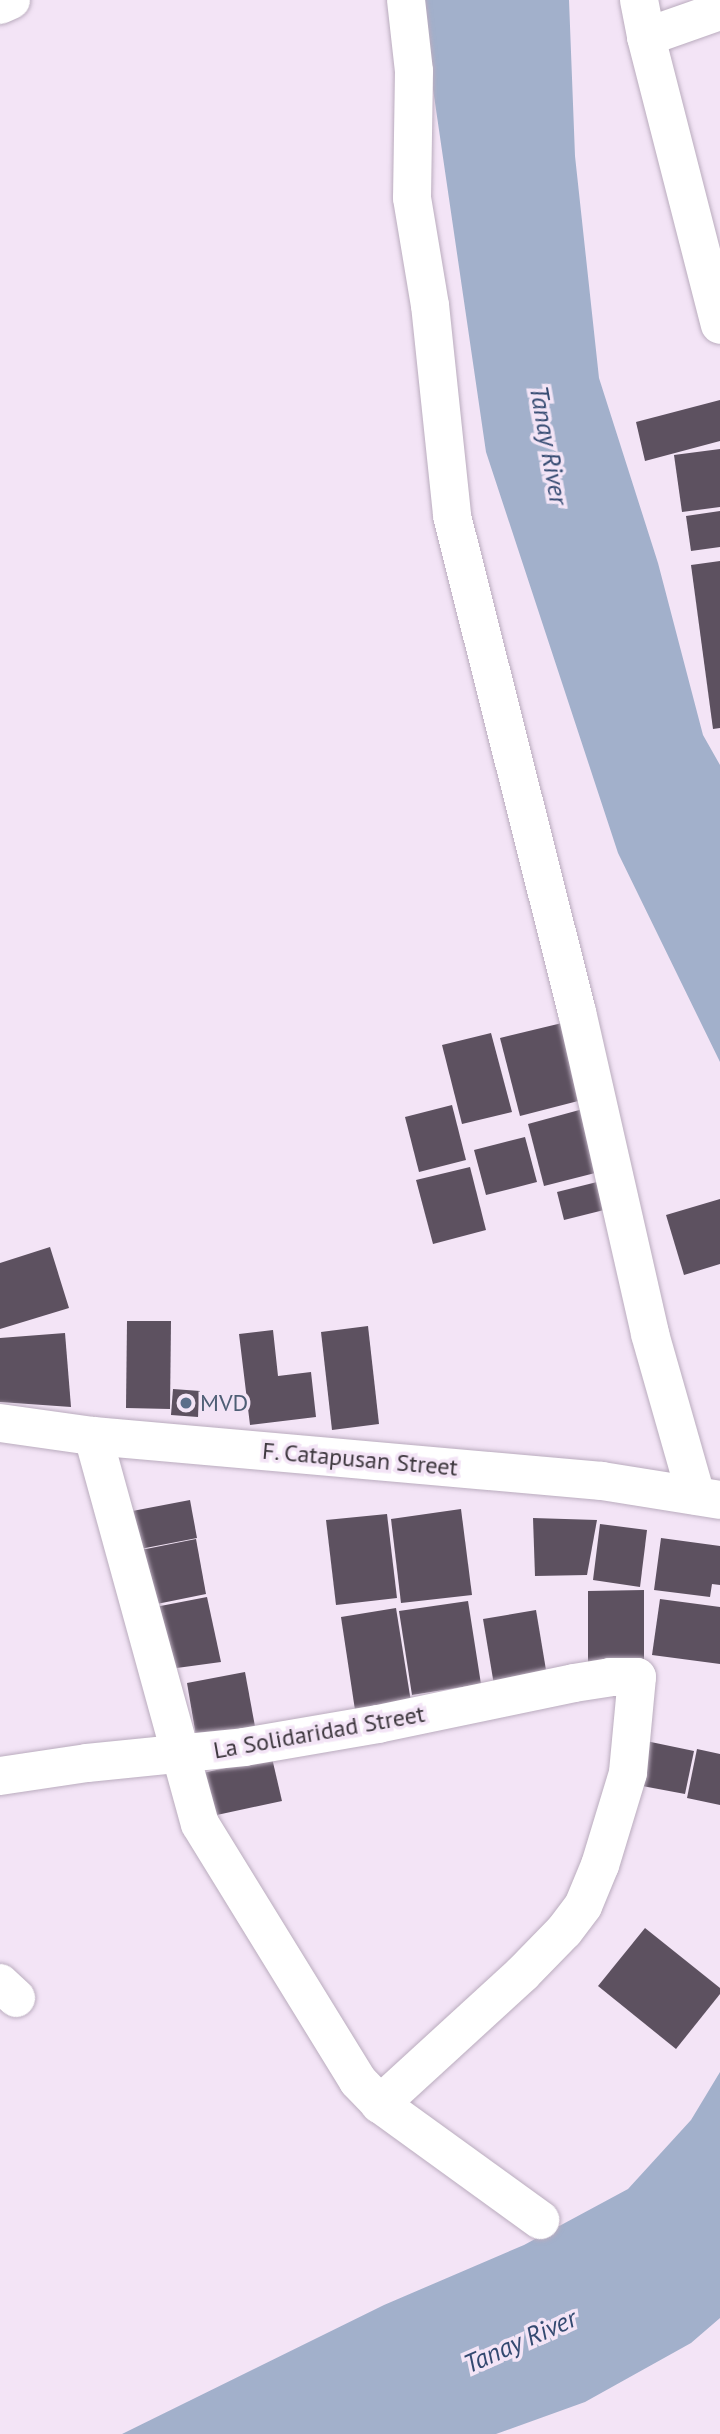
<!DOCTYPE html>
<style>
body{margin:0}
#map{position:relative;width:720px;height:2434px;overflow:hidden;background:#f3e4f6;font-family:"PT Sans",sans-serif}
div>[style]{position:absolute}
.water>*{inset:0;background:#a2b0cb}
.building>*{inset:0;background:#5d5160}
.roads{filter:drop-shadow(0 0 2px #baacbe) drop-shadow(0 0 2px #baacbe)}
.minor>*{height:38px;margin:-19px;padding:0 19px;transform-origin:19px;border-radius:19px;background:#fff}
.major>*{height:38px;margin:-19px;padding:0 19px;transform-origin:19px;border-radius:19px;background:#fff}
.dots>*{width:19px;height:19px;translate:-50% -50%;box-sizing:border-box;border:4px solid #f3e4f6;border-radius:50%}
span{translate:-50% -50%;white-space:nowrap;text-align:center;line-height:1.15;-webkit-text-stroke:7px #f3e4f6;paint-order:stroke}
.service-label{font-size:24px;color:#4e5e75}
.left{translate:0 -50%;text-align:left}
.street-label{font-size:24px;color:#3c363d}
.water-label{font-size:26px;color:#334970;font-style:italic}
</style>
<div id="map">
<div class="water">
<i style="clip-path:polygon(423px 0,569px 0,575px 156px,599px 378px,658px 563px,703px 735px,720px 765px,720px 1062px,618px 853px,486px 452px,433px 89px)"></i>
<i style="clip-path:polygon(720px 2072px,720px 2318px,691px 2343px,585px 2402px,496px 2434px,122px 2434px,384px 2305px,524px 2245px,628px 2189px,691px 2120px)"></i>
</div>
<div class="building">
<i style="clip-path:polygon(720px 400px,720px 441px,645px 461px,636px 422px)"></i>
<i style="clip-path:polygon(720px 449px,720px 507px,682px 512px,674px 455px)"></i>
<i style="clip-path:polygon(720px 511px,720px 547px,691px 551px,686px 516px)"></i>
<i style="clip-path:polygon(720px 561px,720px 728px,713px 729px,691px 565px)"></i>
<i style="clip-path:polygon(562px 1023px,582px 1100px,520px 1116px,500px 1038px)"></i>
<i style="clip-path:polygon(491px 1033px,512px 1112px,462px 1124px,442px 1045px)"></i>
<i style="clip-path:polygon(452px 1105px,466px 1160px,419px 1172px,405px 1117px)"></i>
<i style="clip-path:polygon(583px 1109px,599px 1172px,544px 1186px,528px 1124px)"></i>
<i style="clip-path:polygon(525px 1137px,537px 1182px,486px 1195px,474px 1150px)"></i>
<i style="clip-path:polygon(470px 1167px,486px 1230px,433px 1244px,416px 1180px)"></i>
<i style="clip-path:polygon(597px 1182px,604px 1210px,564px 1220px,557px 1192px)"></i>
<i style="clip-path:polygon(720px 1199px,720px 1264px,684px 1275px,666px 1215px)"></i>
<i style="clip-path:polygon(50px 1247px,69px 1308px,0 1329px,0 1263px)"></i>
<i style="clip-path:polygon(127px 1321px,171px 1321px,170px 1409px,126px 1408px)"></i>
<i style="clip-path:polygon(368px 1326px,379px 1424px,332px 1430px,321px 1332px)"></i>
<i style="clip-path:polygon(273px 1330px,278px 1376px,311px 1372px,316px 1417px,250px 1425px,239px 1334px)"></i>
<i style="clip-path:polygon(65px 1333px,71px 1407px,0 1402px,0 1338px)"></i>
<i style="clip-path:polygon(173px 1389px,200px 1391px,198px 1417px,171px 1415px)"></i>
<i style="clip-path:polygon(190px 1500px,197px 1538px,130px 1551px,122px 1513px)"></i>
<i style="clip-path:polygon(461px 1509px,472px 1595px,401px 1603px,391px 1519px)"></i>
<i style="clip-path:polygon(387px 1514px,397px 1598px,336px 1605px,326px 1520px)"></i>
<i style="clip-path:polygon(533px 1518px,597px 1520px,587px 1575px,535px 1576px)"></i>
<i style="clip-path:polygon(600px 1524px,647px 1530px,640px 1587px,593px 1580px)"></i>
<i style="clip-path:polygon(661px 1538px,720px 1546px,720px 1585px,712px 1584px,710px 1597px,654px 1590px)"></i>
<i style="clip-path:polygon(196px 1539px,206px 1594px,142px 1607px,131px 1552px)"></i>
<i style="clip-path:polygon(644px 1590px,644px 1664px,588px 1663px,588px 1591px)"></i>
<i style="clip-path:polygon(207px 1597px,221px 1662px,162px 1670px,145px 1609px)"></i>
<i style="clip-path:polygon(660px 1599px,720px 1607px,720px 1664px,652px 1655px)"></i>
<i style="clip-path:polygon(468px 1601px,481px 1684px,412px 1695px,399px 1611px)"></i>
<i style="clip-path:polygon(396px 1608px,411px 1702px,355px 1710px,341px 1617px)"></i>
<i style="clip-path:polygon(536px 1610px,547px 1676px,494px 1685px,483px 1619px)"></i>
<i style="clip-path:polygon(245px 1672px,256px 1732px,197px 1742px,187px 1683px)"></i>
<i style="clip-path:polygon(646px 1741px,694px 1751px,685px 1794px,637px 1785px)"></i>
<i style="clip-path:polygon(697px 1749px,720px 1754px,720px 1805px,687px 1798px)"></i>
<i style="clip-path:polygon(272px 1758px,282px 1801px,203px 1818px,193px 1775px)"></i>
<i style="clip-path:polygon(645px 1928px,720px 1988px,720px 1994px,676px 2049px,598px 1986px)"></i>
</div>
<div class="roads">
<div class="minor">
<i style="left:406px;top:0;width:71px;rotate:83.6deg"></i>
<i style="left:414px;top:71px;width:127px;rotate:90.9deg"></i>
<i style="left:412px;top:198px;width:109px;rotate:80.5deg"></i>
<i style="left:430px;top:305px;width:212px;rotate:84deg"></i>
<i style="left:452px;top:516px;width:512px;rotate:75.86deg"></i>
<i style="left:577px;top:1012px;width:330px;rotate:77.2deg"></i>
<i style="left:650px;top:1334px;width:168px;rotate:74.1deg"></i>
<i style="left:639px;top:0;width:38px;rotate:79deg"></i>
<i style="left:646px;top:37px;width:297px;rotate:75.6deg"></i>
<i style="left:0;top:5px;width:12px;rotate:-24deg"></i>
<i style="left:646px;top:37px;width:78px;rotate:-19.4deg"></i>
<i style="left:93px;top:1436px;width:402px;rotate:74.6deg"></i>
<i style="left:200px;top:1824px;width:302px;rotate:58.4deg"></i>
<i style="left:358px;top:2081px;width:32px;rotate:46deg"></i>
<i style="left:380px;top:2104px;width:198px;rotate:35.9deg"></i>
<i style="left:0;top:1776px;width:88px;rotate:-8.5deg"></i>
<i style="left:87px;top:1763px;width:158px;rotate:-5.8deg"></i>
<i style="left:244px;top:1747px;width:136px;rotate:-9.7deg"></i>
<i style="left:378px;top:1724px;width:200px;rotate:-11.8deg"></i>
<i style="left:574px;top:1683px;width:36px;rotate:-9deg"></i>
<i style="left:610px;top:1677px;width:27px"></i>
<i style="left:637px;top:1677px;width:96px;rotate:95.4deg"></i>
<i style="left:628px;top:1773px;width:96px;rotate:106.9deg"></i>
<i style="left:600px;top:1865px;width:44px;rotate:112.5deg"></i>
<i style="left:583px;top:1906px;width:31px;rotate:127deg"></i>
<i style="left:564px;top:1931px;width:60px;rotate:134.3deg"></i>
<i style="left:522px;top:1974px;width:193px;rotate:137.5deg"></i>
<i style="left:0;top:1983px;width:22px;rotate:43deg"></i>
</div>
<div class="major">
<i style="left:0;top:1423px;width:94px;rotate:8deg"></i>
<i style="left:93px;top:1436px;width:511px;rotate:5.05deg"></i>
<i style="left:602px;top:1481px;width:120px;rotate:9.1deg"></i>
</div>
</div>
<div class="dots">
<i style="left:186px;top:1403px;background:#5c6f8a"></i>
</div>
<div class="service-label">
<span class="left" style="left:200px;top:1403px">MVD</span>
</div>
<div class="street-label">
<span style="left:360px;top:1459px;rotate:5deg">F. Catapusan Street</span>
<span style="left:319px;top:1732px;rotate:-10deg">La Solidaridad Street</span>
</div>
<div class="water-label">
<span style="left:549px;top:445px;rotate:80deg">Tanay River</span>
<span style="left:520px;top:2341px;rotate:-24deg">Tanay River</span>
</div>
</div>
